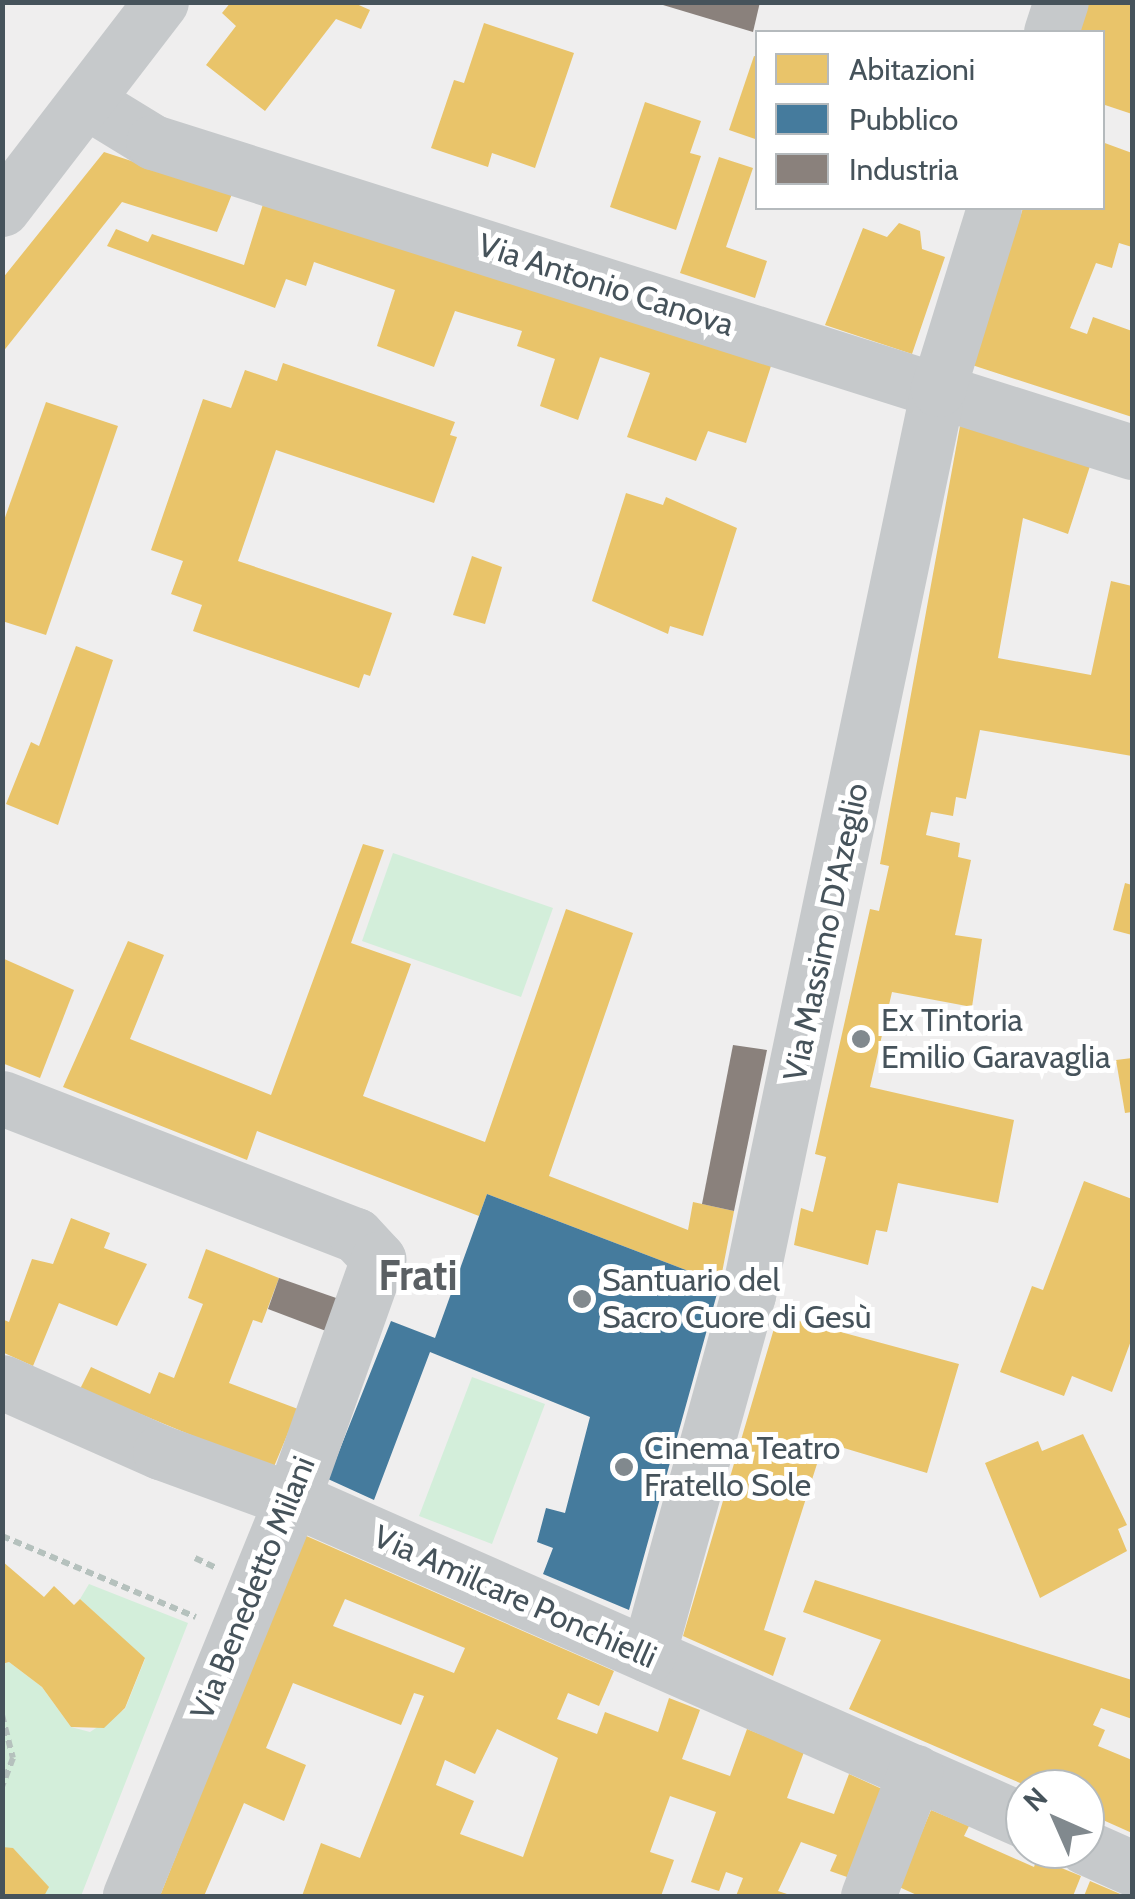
<!DOCTYPE html>
<meta charset="utf-8">
<style>
body{margin:0}
#map{position:relative;width:1135px;height:1899px;overflow:hidden;background:#efeeee;font-family:Cabin,sans-serif}
div>[style]{position:absolute}
.green>*{inset:0;background:#d3eeda}
.homes>*{inset:0;background:#e9c46a}
.public>*{inset:0;background:#457b9d}
.industry>*{inset:0;background:#8a817c}
.path>*{height:6px;margin-top:-3px;transform-origin:0;background:repeating-linear-gradient(90deg,#b5c1bd 0 8px,transparent 0 13px)}
.minor>*{height:55px;margin:-27.5px;padding:0 27.5px;transform-origin:27.5px;border-radius:27.5px;background:#c6c9cb}
.dots>*{width:28px;height:28px;translate:-50% -50%;box-sizing:border-box;border:5px solid #fff;border-radius:50%}
span{translate:-50% -50%;white-space:nowrap;text-align:center;line-height:1.15;-webkit-text-stroke:10px #fff;paint-order:stroke}
.street-label{font-size:32px;color:#46535b}
.poi-label{font-size:32px;color:#46535b}
.left{translate:0 -50%;text-align:left}
.district-label{font-size:42px;color:#5a5f63;font-weight:700}
.frame{position:absolute;inset:0;border:5px solid #46535b;pointer-events:none}
.legend{position:absolute;left:755px;top:30px;width:350px;height:180px;box-sizing:border-box;background:#fff;border:2px solid #b5babd;margin:0;padding:12px 18px;list-style:none;font-size:30px;color:#46535b}
.legend li{display:flex;align-items:center;gap:20px;height:50px}
.legend b{width:50px;border:2px solid #b5babd}
.north{position:absolute;left:1005px;top:1769px;width:100px;height:100px;box-sizing:border-box;background:#fff;border:2px solid #b5babd;border-radius:50%;rotate:315deg;font-size:28px;font-weight:700;line-height:40px;text-align:center;color:#46535b}
.north::after{content:'';display:block;margin:auto;width:35px;height:45px;background:#81898e;clip-path:polygon(50% 0,100% 100%,50% 72%,0 100%)}
</style>
<div id="map">
<div class="green">
<i style="clip-path:polygon(393px 853px,553px 908px,521px 997px,362px 941px)"></i>
<i style="clip-path:polygon(472px 1377px,545px 1404px,492px 1544px,419px 1516px)"></i>
<i style="clip-path:polygon(89px 1584px,188px 1623px,81px 1896px,3px 1896px,3px 1664px,9px 1662px,42px 1687px,71px 1727px,90px 1732px,125px 1709px,145px 1659px,80px 1599px)"></i>
</div>
<div class="homes">
<i style="clip-path:polygon(231px 2px,352px 2px,370px 10px,361px 29px,336px 19px,265px 111px,206px 65px,236px 26px,222px 13px)"></i>
<i style="clip-path:polygon(1089px 2px,1132px 2px,1132px 114px,1102px 104px,1102px 32px,1078px 32px)"></i>
<i style="clip-path:polygon(484px 23px,574px 53px,535px 168px,492px 153px,488px 167px,431px 148px,454px 80px,464px 83px)"></i>
<i style="clip-path:polygon(754px 56px,758px 57px,758px 140px,729px 130px)"></i>
<i style="clip-path:polygon(645px 102px,701px 121px,690px 153px,701px 156px,676px 230px,610px 207px)"></i>
<i style="clip-path:polygon(1102px 142px,1132px 153px,1132px 247px,1119px 243px,1112px 268px,1096px 263px,1070px 328px,1087px 334px,1093px 317px,1132px 331px,1132px 417px,972px 365px,1023px 208px,1102px 208px)"></i>
<i style="clip-path:polygon(104px 152px,232px 194px,217px 232px,122px 202px,2px 353px,2px 279px)"></i>
<i style="clip-path:polygon(719px 157px,753px 168px,726px 247px,767px 261px,755px 298px,680px 273px)"></i>
<i style="clip-path:polygon(264px 201px,771px 366px,746px 443px,708px 431px,696px 461px,627px 437px,650px 373px,600px 357px,578px 420px,540px 406px,555px 359px,517px 346px,522px 331px,455px 311px,434px 367px,377px 346px,395px 290px,314px 262px,306px 286px,286px 279px,275px 308px,107px 246px,116px 229px,148px 242px,152px 234px,244px 265px)"></i>
<i style="clip-path:polygon(899px 223px,920px 231px,922px 249px,945px 257px,912px 354px,825px 325px,863px 228px,887px 237px)"></i>
<i style="clip-path:polygon(283px 363px,455px 422px,450px 435px,457px 437px,434px 503px,276px 450px,238px 561px,392px 613px,370px 676px,364px 674px,359px 688px,193px 631px,202px 605px,171px 594px,183px 561px,151px 550px,203px 399px,231px 408px,245px 370px,277px 381px)"></i>
<i style="clip-path:polygon(46px 402px,118px 426px,46px 635px,2px 621px,2px 526px)"></i>
<i style="clip-path:polygon(960px 426px,1090px 466px,1068px 534px,1023px 518px,998px 658px,1091px 675px,1111px 581px,1132px 586px,1132px 756px,980px 730px,966px 799px,956px 797px,953px 816px,931px 812px,926px 835px,960px 843px,958px 857px,971px 860px,955px 935px,982px 939px,972px 1007px,892px 992px,870px 1087px,1014px 1120px,998px 1203px,898px 1183px,887px 1232px,876px 1230px,868px 1265px,794px 1245px,801px 1208px,813px 1212px,826px 1157px,815px 1154px,870px 909px,879px 911px,889px 866px,880px 864px)"></i>
<i style="clip-path:polygon(626px 493px,663px 505px,666px 497px,737px 528px,703px 636px,670px 626px,668px 634px,592px 601px)"></i>
<i style="clip-path:polygon(472px 556px,502px 567px,485px 624px,453px 615px)"></i>
<i style="clip-path:polygon(76px 646px,113px 660px,58px 825px,6px 804px,31px 742px,39px 746px)"></i>
<i style="clip-path:polygon(363px 844px,384px 850px,351px 943px,411px 964px,363px 1096px,485px 1142px,566px 909px,633px 933px,549px 1176px,688px 1230px,693px 1202px,734px 1211px,720px 1283px,487px 1194px,479px 1216px,257px 1131px,247px 1160px,63px 1087px,128px 941px,164px 955px,130px 1039px,271px 1095px)"></i>
<i style="clip-path:polygon(1125px 883px,1132px 885px,1132px 935px,1113px 930px)"></i>
<i style="clip-path:polygon(2px 958px,74px 990px,40px 1078px,2px 1063px)"></i>
<i style="clip-path:polygon(1132px 1058px,1132px 1112px,1125px 1113px,1116px 1060px)"></i>
<i style="clip-path:polygon(1084px 1181px,1132px 1199px,1132px 1338px,1112px 1392px,1072px 1376px,1064px 1396px,1000px 1372px,1032px 1286px,1043px 1290px)"></i>
<i style="clip-path:polygon(71px 1218px,110px 1233px,104px 1248px,147px 1264px,117px 1326px,59px 1303px,33px 1366px,2px 1352px,2px 1319px,9px 1322px,32px 1259px,53px 1264px)"></i>
<i style="clip-path:polygon(206px 1249px,279px 1278px,262px 1323px,253px 1320px,229px 1383px,298px 1409px,273px 1469px,80px 1389px,91px 1367px,150px 1394px,159px 1372px,174px 1378px,203px 1304px,188px 1298px)"></i>
<i style="clip-path:polygon(778px 1315px,959px 1364px,927px 1473px,824px 1442px,764px 1630px,786px 1638px,773px 1676px,683px 1636px)"></i>
<i style="clip-path:polygon(1083px 1434px,1127px 1525px,1118px 1529px,1127px 1551px,1040px 1598px,985px 1463px,1038px 1441px,1042px 1451px)"></i>
<i style="clip-path:polygon(evenodd,304px 1535px,614px 1671px,599px 1706px,568px 1693px,557px 1719px,597px 1734px,605px 1712px,658px 1732px,669px 1698px,700px 1710px,682px 1759px,730px 1776px,747px 1729px,804px 1752px,787px 1798px,834px 1814px,849px 1774px,882px 1789px,847px 1877px,830px 1871px,837px 1855px,801px 1842px,778px 1891px,793px 1896px,736px 1896px,743px 1878px,726px 1872px,719px 1891px,691px 1882px,716px 1812px,670px 1796px,650px 1852px,674px 1860px,661px 1896px,302px 1896px,321px 1843px,360px 1858px,424px 1696px,414px 1693px,401px 1725px,293px 1683px,266px 1748px,306px 1765px,284px 1821px,244px 1803px,204px 1896px,160px 1896px,304px 1535px,345px 1599px,465px 1648px,454px 1673px,333px 1626px,345px 1599px,304px 1535px,497px 1729px,558px 1758px,523px 1857px,460px 1834px,474px 1801px,436px 1785px,445px 1760px,475px 1774px,497px 1729px)"></i>
<i style="clip-path:polygon(2px 1561px,44px 1597px,54px 1586px,74px 1605px,80px 1599px,145px 1658px,125px 1708px,104px 1728px,71px 1727px,42px 1687px,9px 1662px,2px 1664px)"></i>
<i style="clip-path:polygon(815px 1580px,1132px 1680px,1132px 1719px,1101px 1708px,1093px 1725px,1105px 1730px,1098px 1746px,1132px 1760px,1132px 1833px,1085px 1812px,1085px 1789px,1034px 1789px,849px 1709px,881px 1640px,803px 1612px)"></i>
<i style="clip-path:polygon(931px 1810px,969px 1826px,964px 1836px,1034px 1867px,1037px 1858px,1081px 1876px,1073px 1896px,919px 1896px,899px 1887px)"></i>
<i style="clip-path:polygon(2px 1847px,13px 1848px,49px 1887px,44px 1896px,2px 1896px)"></i>
<i style="clip-path:polygon(1090px 1881px,1125px 1896px,1084px 1896px)"></i>
</div>
<div class="public">
<i style="clip-path:polygon(487px 1194px,720px 1283px,629px 1610px,543px 1574px,553px 1548px,537px 1542px,546px 1508px,565px 1513px,590px 1417px,430px 1352px,374px 1500px,328px 1479px,391px 1321px,435px 1338px)"></i>
</div>
<div class="industry">
<i style="clip-path:polygon(653px 2px,760px 2px,753px 32px)"></i>
<i style="clip-path:polygon(733px 1045px,767px 1050px,734px 1211px,702px 1204px)"></i>
<i style="clip-path:polygon(279px 1278px,339px 1299px,326px 1331px,268px 1309px)"></i>
</div>
<div class="path">
<i style="left:2px;top:1536px;width:210px;rotate:22.7deg"></i>
<i style="left:195px;top:1558px;width:23px;rotate:25deg"></i>
<i style="left:2px;top:1715px;width:44px;rotate:75.7deg"></i>
<i style="left:13px;top:1758px;width:30px;rotate:111deg"></i>
</div>
<div class="minor">
<i style="left:1051px;top:32px;width:32px;rotate:-72deg"></i>
<i style="left:86px;top:101px;width:79px;rotate:31.5deg"></i>
<i style="left:153px;top:142px;width:1027px;rotate:17.57deg"></i>
<i style="left:2px;top:209px;width:261px;rotate:-52.5deg"></i>
<i style="left:2px;top:1098px;width:380px;rotate:21.2deg"></i>
<i style="left:356px;top:1235px;width:33px;rotate:47deg"></i>
<i style="left:378px;top:1259px;width:236px;rotate:109.6deg"></i>
<i style="left:299px;top:1481px;width:448px;rotate:112.2deg"></i>
<i style="left:2px;top:1382px;width:173px;rotate:23.9deg"></i>
<i style="left:160px;top:1452px;width:164px;rotate:20deg"></i>
<i style="left:314px;top:1508px;width:777px;rotate:23.76deg"></i>
<i style="left:648px;top:1655px;width:374px;rotate:-74.5deg"></i>
<i style="left:748px;top:1295px;width:926px;rotate:-78.16deg"></i>
<i style="left:938px;top:389px;width:189px;rotate:-72.8deg"></i>
<i style="left:1085px;top:1847px;width:51px;rotate:24.1deg"></i>
<i style="left:868px;top:1896px;width:133px;rotate:-69.2deg"></i>
</div>
<div class="dots">
<i style="left:861px;top:1039px;background:#81898e"></i>
<i style="left:582px;top:1299px;background:#81898e"></i>
<i style="left:624px;top:1467px;background:#81898e"></i>
</div>
<div class="street-label">
<span style="left:606px;top:285px;rotate:18deg">Via Antonio Canova</span>
<span style="left:826px;top:932px;rotate:-78deg">Via Massimo D'Azeglio</span>
<span style="left:253px;top:1588px;rotate:-68deg">Via Benedetto Milani</span>
<span style="left:515px;top:1597px;rotate:24deg">Via Amilcare Ponchielli</span>
</div>
<div class="poi-label">
<span class="left" style="left:881px;top:1039px">Ex Tintoria<br>Emilio Garavaglia</span>
<span class="left" style="left:602px;top:1299px">Santuario del<br>Sacro Cuore di Gesù</span>
<span class="left" style="left:644px;top:1467px">Cinema Teatro<br>Fratello Sole</span>
</div>
<div class="district-label">
<span style="left:418px;top:1275px">Frati</span>
</div>
<div class="frame"></div>
<ul class="legend">
<li><b style="height:28px;background:#e9c46a"></b>Abitazioni</li>
<li><b style="height:28px;background:#457b9d"></b>Pubblico</li>
<li><b style="height:28px;background:#8a817c"></b>Industria</li>
</ul>
<div class="north">N</div>
</div>
